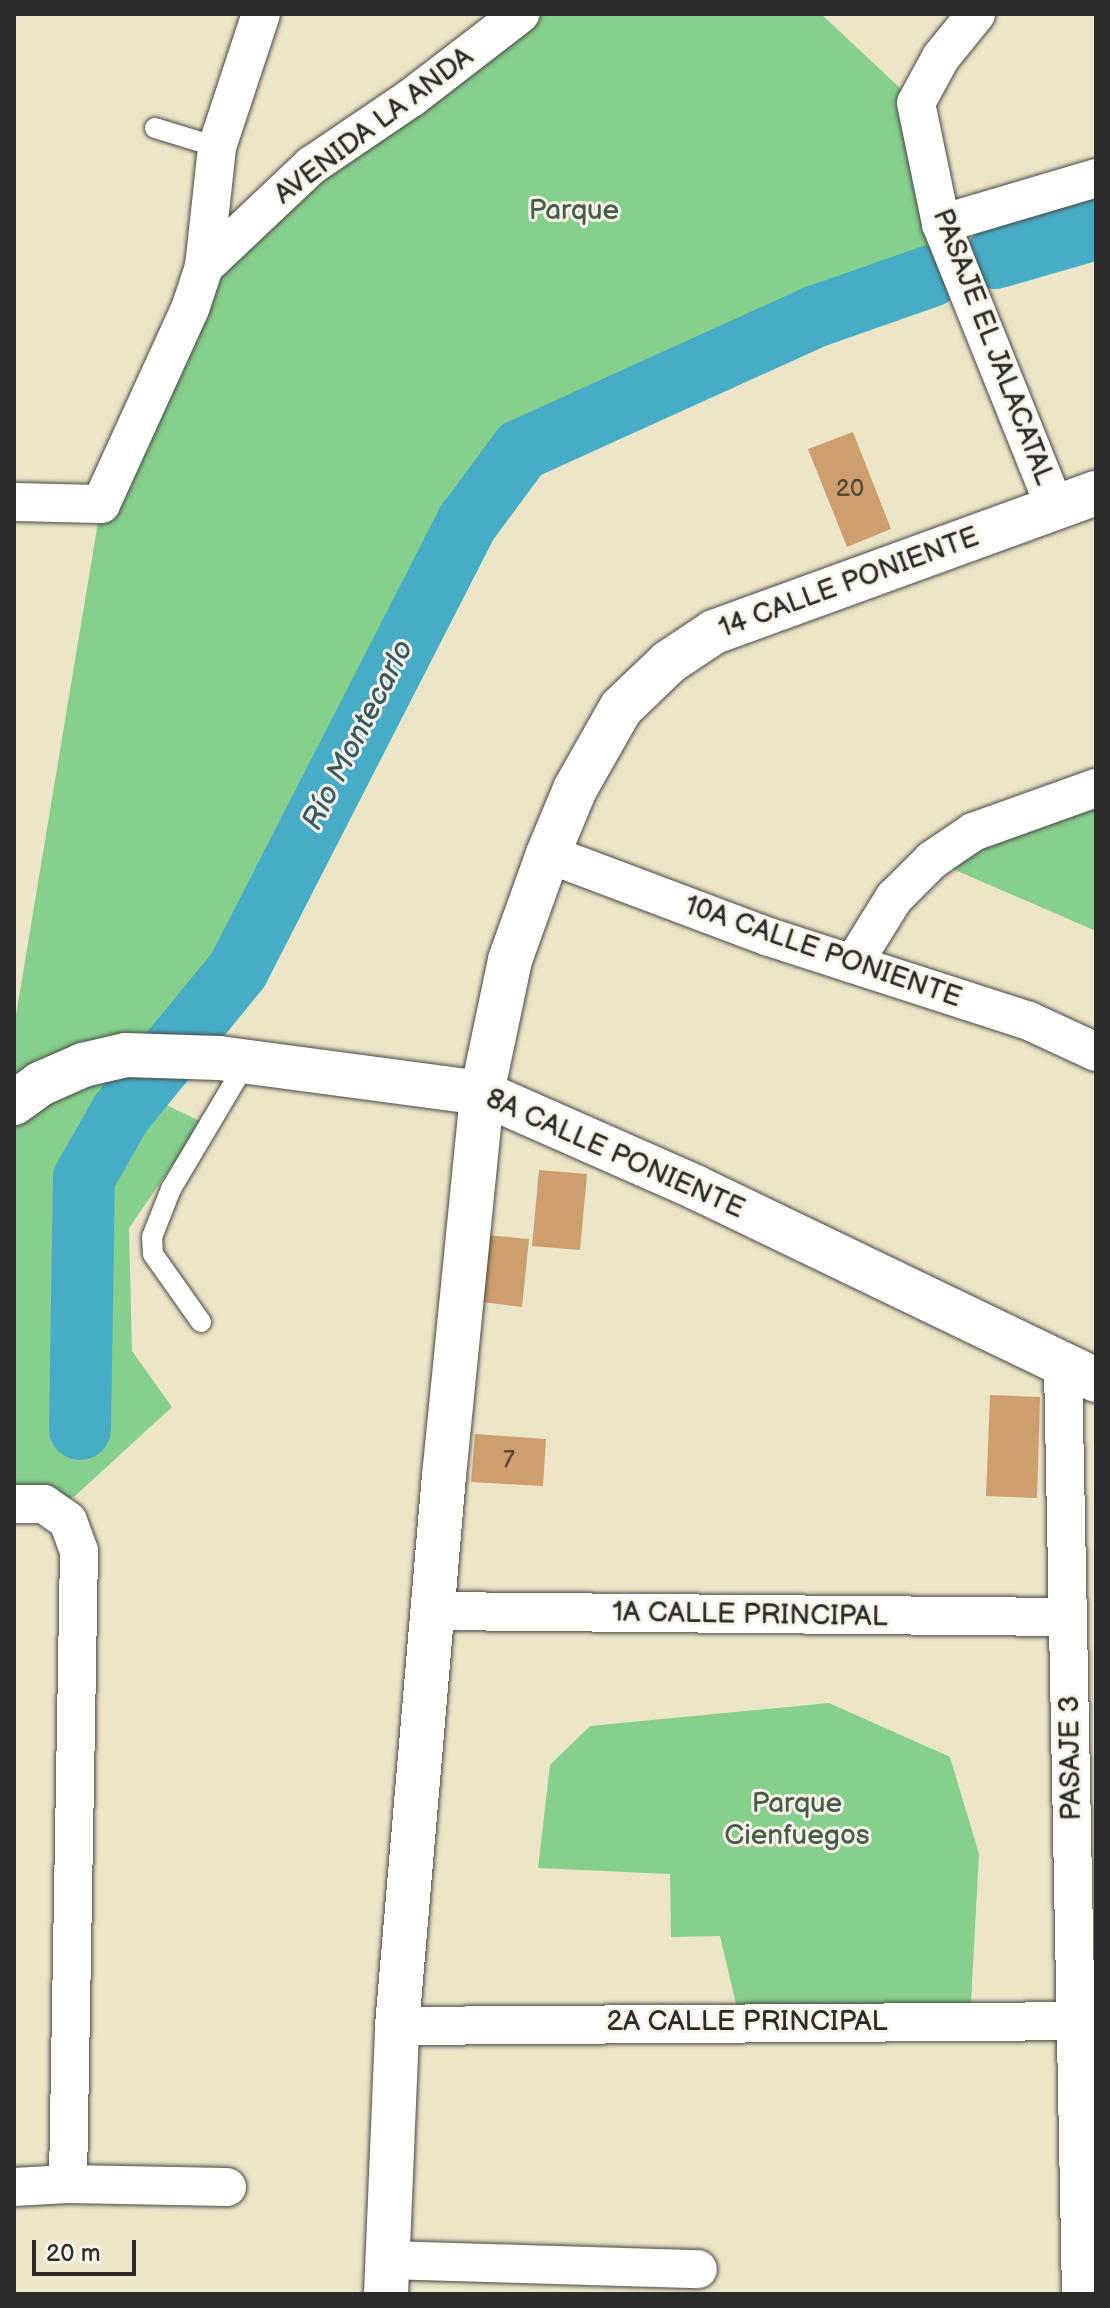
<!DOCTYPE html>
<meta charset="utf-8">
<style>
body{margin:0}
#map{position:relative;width:1110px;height:2308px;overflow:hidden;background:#ede5c8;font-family:"Balsamiq Sans",sans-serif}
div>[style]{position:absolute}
.green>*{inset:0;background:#86cf8c}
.river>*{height:62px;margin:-31px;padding:0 31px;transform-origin:31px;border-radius:31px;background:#47adc6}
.building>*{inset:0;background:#ce9f6e}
.roads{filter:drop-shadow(0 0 2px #484743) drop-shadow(0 0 2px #484743)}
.service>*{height:20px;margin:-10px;padding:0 10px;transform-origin:10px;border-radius:10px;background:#fff}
.minor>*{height:38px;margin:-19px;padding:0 19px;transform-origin:19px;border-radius:19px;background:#fff}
.tertiary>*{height:44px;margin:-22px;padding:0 22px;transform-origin:22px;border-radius:22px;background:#fff}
span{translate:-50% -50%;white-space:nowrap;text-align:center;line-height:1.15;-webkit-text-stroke:6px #f7f3e8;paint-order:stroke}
.number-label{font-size:24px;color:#54483c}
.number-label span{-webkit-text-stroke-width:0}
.street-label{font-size:28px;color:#2b2b2b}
.park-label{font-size:28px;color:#465c48}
.water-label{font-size:30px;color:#355861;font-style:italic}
.frame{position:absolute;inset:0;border:16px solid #2b2b2b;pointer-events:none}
.scale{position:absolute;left:32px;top:2240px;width:104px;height:36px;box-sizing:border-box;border:4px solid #2b2b2b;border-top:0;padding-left:10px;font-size:24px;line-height:28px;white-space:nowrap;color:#2b2b2b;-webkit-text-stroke:6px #f7f3e8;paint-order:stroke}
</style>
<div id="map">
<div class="green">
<i style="clip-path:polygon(495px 14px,821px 14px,916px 103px,931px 276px,700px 369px,521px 450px,376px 705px,238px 970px,126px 1055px,95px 1071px,202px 1122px,129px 1228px,132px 1351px,172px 1407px,75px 1496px,14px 1523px,14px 1027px,101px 504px,235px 235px)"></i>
<i style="clip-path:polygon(1096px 797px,1096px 931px,932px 860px)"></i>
<i style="clip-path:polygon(829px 1703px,950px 1757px,979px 1854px,970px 2021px,740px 2021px,720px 1936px,671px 1937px,670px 1874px,538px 1868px,550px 1765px,590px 1726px)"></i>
</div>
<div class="river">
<i style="left:995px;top:258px;width:105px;rotate:-16deg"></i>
<i style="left:80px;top:1429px;width:251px;rotate:-89.1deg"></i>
<i style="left:84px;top:1178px;width:75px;rotate:-60.4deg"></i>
<i style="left:121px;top:1113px;width:185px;rotate:-50.7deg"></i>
<i style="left:238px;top:970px;width:502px;rotate:-62.87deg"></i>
<i style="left:467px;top:523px;width:91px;rotate:-53.5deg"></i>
<i style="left:521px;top:450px;width:325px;rotate:-24.4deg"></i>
<i style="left:817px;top:316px;width:121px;rotate:-19.3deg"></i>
</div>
<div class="building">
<i style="clip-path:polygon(853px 432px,891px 529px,847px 547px,808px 449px)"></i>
<i style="clip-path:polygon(539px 1170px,587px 1174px,580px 1250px,532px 1246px)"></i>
<i style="clip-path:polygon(488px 1235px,529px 1239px,522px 1307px,482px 1302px)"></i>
<i style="clip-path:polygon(990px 1395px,1040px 1397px,1037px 1498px,986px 1496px)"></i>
<i style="clip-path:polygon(475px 1434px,546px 1439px,543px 1486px,471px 1482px)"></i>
</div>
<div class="roads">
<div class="service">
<i style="left:155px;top:128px;width:65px;rotate:17deg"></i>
<i style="left:201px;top:1322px;width:83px;rotate:-125.2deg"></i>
<i style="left:153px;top:1254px;width:17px;rotate:-93deg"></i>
<i style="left:152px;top:1237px;width:52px;rotate:-68.4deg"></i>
<i style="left:171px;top:1189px;width:149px;rotate:-59.3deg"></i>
</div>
<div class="minor">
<i style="left:976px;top:14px;width:55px;rotate:129.1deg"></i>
<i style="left:941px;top:57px;width:52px;rotate:118.5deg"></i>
<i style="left:916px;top:103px;width:124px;rotate:78.3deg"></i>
<i style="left:941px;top:224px;width:306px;rotate:68.1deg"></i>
<i style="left:941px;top:224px;width:162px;rotate:-16.5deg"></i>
<i style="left:204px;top:267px;width:121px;rotate:-83.8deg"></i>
<i style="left:217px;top:147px;width:140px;rotate:-71.7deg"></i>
<i style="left:14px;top:502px;width:87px;rotate:1.3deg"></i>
<i style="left:101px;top:504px;width:214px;rotate:-65.5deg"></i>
<i style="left:190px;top:309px;width:44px;rotate:-71.6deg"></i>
<i style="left:204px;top:267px;width:149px;rotate:-43.4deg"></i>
<i style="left:312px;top:165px;width:120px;rotate:-34.1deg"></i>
<i style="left:411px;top:98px;width:138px;rotate:-37.6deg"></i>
<i style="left:548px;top:854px;width:236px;rotate:20.6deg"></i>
<i style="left:769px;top:937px;width:273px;rotate:17.9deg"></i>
<i style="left:1029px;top:1021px;width:74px;rotate:24.8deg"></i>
<i style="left:853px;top:964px;width:78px;rotate:-58.2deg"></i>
<i style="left:894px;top:898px;width:54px;rotate:-45deg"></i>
<i style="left:932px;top:860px;width:50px;rotate:-34.3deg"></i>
<i style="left:973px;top:832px;width:131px;rotate:-19.7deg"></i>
<i style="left:1063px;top:1366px;width:928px;rotate:88.89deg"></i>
<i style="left:14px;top:1504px;width:30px"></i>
<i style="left:44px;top:1504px;width:29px;rotate:35deg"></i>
<i style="left:68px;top:1521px;width:32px;rotate:70deg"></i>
<i style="left:79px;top:1551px;width:633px;rotate:91deg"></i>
<i style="left:432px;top:1611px;width:636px;rotate:0.54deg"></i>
<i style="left:397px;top:2026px;width:699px;rotate:-0.41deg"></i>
<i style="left:14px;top:2187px;width:54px;rotate:-3.2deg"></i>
<i style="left:68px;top:2184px;width:159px;rotate:1.1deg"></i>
<i style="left:388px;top:2260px;width:310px;rotate:1.7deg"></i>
</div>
<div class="tertiary">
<i style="left:14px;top:1103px;width:32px;rotate:-36deg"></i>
<i style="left:40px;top:1084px;width:47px;rotate:-23.8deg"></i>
<i style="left:83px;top:1065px;width:44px;rotate:-13.1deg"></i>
<i style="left:126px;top:1055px;width:93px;rotate:1.8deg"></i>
<i style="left:219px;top:1058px;width:265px;rotate:7.6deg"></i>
<i style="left:482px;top:1093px;width:233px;rotate:23.8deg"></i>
<i style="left:695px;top:1187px;width:445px;rotate:25.7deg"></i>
<i style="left:386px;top:2294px;width:268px;rotate:-87.6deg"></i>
<i style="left:397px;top:2026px;width:552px;rotate:-85.12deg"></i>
<i style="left:444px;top:1476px;width:385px;rotate:-84.3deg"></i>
<i style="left:482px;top:1093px;width:136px;rotate:-78.1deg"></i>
<i style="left:510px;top:960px;width:113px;rotate:-70.3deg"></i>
<i style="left:548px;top:854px;width:70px;rotate:-67.4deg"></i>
<i style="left:575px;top:789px;width:93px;rotate:-60.4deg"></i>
<i style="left:621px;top:708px;width:66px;rotate:-43.8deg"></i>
<i style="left:669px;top:662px;width:54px;rotate:-33.7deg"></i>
<i style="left:714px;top:632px;width:407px;rotate:-20deg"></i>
</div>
</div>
<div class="number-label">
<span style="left:850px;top:489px">20</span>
<span style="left:509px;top:1460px">7</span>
</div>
<div class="street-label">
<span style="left:374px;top:126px;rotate:-37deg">AVENIDA LA ANDA</span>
<span style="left:993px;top:347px;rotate:69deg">PASAJE EL JALACATAL</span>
<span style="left:849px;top:583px;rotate:-20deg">14 CALLE PONIENTE</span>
<span style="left:823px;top:952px;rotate:19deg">10A CALLE PONIENTE</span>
<span style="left:615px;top:1154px;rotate:24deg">8A CALLE PONIENTE</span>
<span style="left:750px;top:1615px;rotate:1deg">1A CALLE PRINCIPAL</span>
<span style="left:1071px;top:1758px;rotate:-91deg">PASAJE 3</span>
<span style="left:747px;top:2022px">2A CALLE PRINCIPAL</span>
</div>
<div class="park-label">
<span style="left:574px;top:211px">Parque</span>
<span style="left:797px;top:1820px">Parque<br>Cienfuegos</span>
</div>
<div class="water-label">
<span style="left:358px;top:735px;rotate:-63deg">Río Montecarlo</span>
</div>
<div class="frame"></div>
<div class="scale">20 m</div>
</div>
